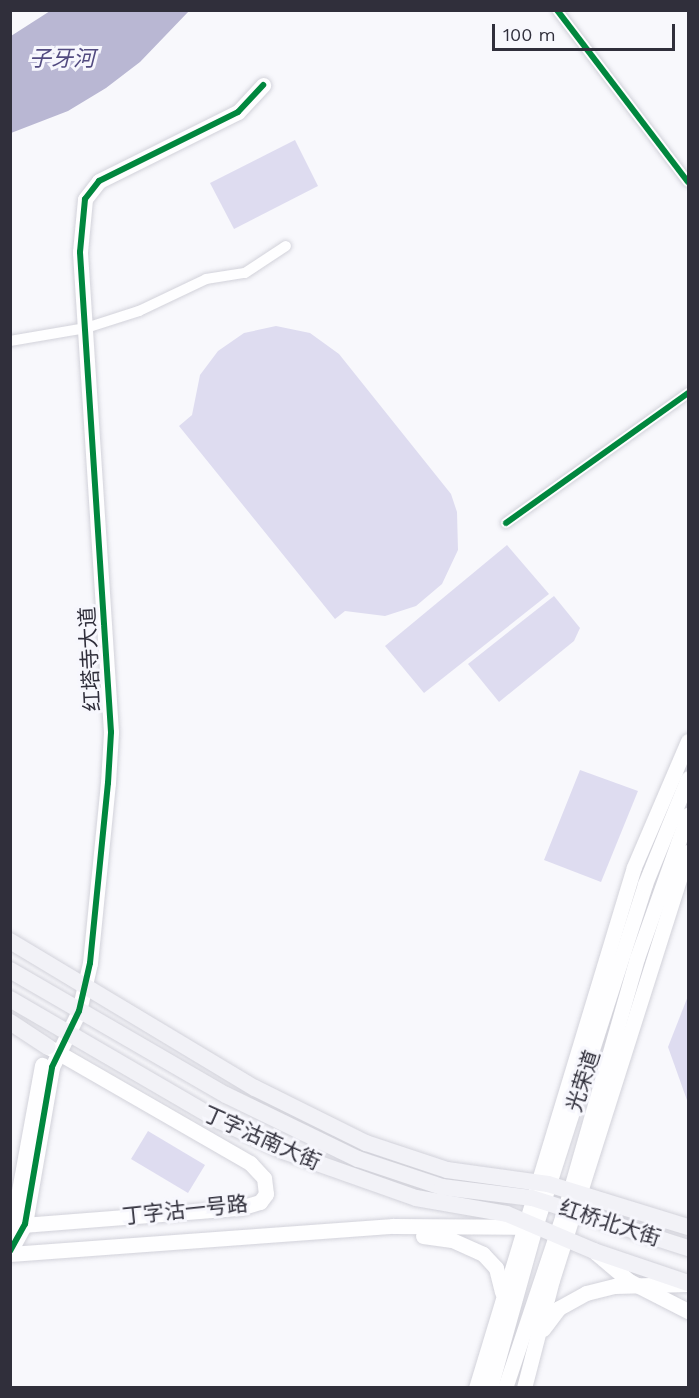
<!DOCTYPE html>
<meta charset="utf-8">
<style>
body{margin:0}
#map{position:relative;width:699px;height:1398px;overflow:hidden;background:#f8f8fc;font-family:"Work Sans","Noto Sans SC",sans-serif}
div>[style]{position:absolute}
.green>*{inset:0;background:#dedcf0}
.water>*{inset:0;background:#b9b7d3}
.roads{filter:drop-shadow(0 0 2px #d2d2da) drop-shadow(0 0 2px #d2d2da)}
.street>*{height:10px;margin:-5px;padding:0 5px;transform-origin:5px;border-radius:5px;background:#fefeff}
.secondary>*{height:15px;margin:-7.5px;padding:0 7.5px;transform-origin:7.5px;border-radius:7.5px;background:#fefeff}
.primary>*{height:16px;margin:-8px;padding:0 8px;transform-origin:8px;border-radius:8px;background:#f2f2f7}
.cycleway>*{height:6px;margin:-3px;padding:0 3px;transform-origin:3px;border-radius:3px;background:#00873e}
span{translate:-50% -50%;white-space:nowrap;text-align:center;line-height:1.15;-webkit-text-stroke:6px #f7f7fd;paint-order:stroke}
.street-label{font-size:21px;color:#302f3b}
.water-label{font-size:22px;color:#524b80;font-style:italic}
.frame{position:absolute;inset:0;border:12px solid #302f3b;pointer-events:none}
.scale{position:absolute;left:492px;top:24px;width:183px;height:27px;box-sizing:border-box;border:3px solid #302f3b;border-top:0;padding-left:8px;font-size:18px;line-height:21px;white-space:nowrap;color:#302f3b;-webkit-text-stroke:4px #f7f7fd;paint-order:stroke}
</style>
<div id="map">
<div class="green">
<i style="clip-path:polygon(295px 140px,318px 186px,234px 229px,210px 183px)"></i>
<i style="clip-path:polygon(276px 326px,310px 333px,339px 354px,451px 494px,457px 512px,458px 550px,442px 584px,416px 606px,385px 616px,345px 611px,335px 619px,179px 426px,192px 415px,200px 375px,218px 351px,244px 333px)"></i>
<i style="clip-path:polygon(507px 545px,549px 594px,424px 693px,385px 646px)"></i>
<i style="clip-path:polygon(554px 596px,580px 628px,574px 641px,499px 702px,468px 664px)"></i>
<i style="clip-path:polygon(580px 770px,638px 791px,601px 882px,544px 860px)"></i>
<i style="clip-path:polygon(688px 996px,688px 1103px,668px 1047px)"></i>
<i style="clip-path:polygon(148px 1131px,205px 1165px,188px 1193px,131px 1159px)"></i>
</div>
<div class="water">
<i style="clip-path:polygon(50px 11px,50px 10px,189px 11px,140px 62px,106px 88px,68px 111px,11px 133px,11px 36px)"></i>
</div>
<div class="roads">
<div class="street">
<i style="left:557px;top:10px;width:216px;rotate:52.7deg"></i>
<i style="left:10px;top:341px;width:77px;rotate:-9.7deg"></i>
<i style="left:86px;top:328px;width:56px;rotate:-17.8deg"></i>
<i style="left:139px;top:311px;width:74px;rotate:-25.5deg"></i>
<i style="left:206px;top:279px;width:39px;rotate:-9deg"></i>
<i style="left:245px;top:273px;width:49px;rotate:-33.4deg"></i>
<i style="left:506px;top:523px;width:224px;rotate:-35.5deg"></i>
</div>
<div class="secondary">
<i style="left:10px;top:1226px;width:231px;rotate:-4.5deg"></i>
<i style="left:240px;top:1208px;width:21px;rotate:-17deg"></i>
<i style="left:260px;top:1202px;width:10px;rotate:-53deg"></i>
<i style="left:266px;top:1194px;width:16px;rotate:-97deg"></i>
<i style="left:264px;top:1178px;width:21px;rotate:-133deg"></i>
<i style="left:250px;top:1163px;width:233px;rotate:-150.1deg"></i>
<i style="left:11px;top:1234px;width:172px;rotate:-79.6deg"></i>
<i style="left:423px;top:1236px;width:29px;rotate:8deg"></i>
<i style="left:452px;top:1240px;width:34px;rotate:24deg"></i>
<i style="left:483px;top:1254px;width:19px;rotate:47deg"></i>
<i style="left:496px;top:1268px;width:25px;rotate:76deg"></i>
<i style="left:10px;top:1251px;width:31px;rotate:-61deg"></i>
<i style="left:25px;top:1224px;width:159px;rotate:-80.2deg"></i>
<i style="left:52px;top:1067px;width:62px;rotate:-64.3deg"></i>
<i style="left:79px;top:1011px;width:49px;rotate:-77.1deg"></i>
<i style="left:90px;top:963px;width:181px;rotate:-84.3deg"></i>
<i style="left:108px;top:783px;width:51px;rotate:-86.6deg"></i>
<i style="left:111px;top:732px;width:481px;rotate:-93.7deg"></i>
<i style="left:80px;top:252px;width:53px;rotate:-84.6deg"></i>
<i style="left:85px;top:199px;width:23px;rotate:-52deg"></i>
<i style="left:99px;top:181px;width:155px;rotate:-26.4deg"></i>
<i style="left:238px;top:112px;width:37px;rotate:-47deg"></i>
<i style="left:596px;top:1253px;width:43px;rotate:40.3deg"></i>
<i style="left:629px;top:1281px;width:66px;rotate:27deg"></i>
<i style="left:10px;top:1254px;width:384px;rotate:-4.2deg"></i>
<i style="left:393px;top:1226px;width:138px;rotate:0.4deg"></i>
<i style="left:543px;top:1329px;width:26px;rotate:-53deg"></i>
<i style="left:559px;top:1308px;width:31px;rotate:-29deg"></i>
<i style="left:586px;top:1293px;width:30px;rotate:-14deg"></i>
<i style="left:615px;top:1286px;width:72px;rotate:-1.6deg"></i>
<i style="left:476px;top:1388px;width:544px;rotate:-73.13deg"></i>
<i style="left:634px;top:867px;width:137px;rotate:-66.8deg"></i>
<i style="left:490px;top:1388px;width:167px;rotate:-74.4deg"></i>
<i style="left:535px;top:1227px;width:360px;rotate:-72.2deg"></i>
<i style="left:645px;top:884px;width:114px;rotate:-67.9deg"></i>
<i style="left:505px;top:1388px;width:189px;rotate:-71.5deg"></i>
<i style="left:565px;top:1209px;width:261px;rotate:-74deg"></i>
<i style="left:637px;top:958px;width:152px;rotate:-70.4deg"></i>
<i style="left:524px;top:1388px;width:112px;rotate:-75.5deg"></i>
<i style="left:552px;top:1280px;width:449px;rotate:-72.4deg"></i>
</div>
<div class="primary">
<i style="left:10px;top:941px;width:286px;rotate:31deg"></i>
<i style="left:255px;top:1088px;width:124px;rotate:26.4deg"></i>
<i style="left:366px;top:1143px;width:85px;rotate:18.4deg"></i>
<i style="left:447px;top:1170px;width:102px;rotate:7.9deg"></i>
<i style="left:548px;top:1184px;width:146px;rotate:17.1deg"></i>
<i style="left:10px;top:970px;width:250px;rotate:30.1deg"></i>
<i style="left:226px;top:1095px;width:147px;rotate:25.9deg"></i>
<i style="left:358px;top:1159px;width:89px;rotate:18.4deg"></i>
<i style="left:442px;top:1187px;width:91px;rotate:7deg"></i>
<i style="left:532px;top:1198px;width:164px;rotate:17.8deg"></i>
<i style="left:10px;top:999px;width:243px;rotate:30.2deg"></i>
<i style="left:220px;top:1121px;width:70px;rotate:25.5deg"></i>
<i style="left:283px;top:1151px;width:141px;rotate:19.5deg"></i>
<i style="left:416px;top:1198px;width:92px;rotate:10deg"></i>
<i style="left:507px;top:1214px;width:95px;rotate:23deg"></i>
<i style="left:594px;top:1251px;width:99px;rotate:18.8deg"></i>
<i style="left:10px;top:1022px;width:45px;rotate:33.3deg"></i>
</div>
</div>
<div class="cycleway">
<i style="left:557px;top:10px;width:216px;rotate:52.7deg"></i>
<i style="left:506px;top:523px;width:224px;rotate:-35.5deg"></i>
<i style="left:10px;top:1251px;width:31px;rotate:-61deg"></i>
<i style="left:25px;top:1224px;width:159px;rotate:-80.2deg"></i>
<i style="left:52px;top:1067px;width:62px;rotate:-64.3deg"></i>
<i style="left:79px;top:1011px;width:49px;rotate:-77.1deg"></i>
<i style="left:90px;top:963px;width:181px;rotate:-84.3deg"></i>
<i style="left:108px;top:783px;width:51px;rotate:-86.6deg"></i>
<i style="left:111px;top:732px;width:481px;rotate:-93.7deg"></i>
<i style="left:80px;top:252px;width:53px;rotate:-84.6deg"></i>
<i style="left:85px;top:199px;width:23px;rotate:-52deg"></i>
<i style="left:99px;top:181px;width:155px;rotate:-26.4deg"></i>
<i style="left:238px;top:112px;width:37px;rotate:-47deg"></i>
</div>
<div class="street-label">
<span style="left:90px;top:659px;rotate:-93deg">红塔寺大道</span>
<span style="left:583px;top:1081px;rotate:-72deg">光荣道</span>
<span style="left:262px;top:1138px;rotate:24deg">丁字沽南大街</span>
<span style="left:185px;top:1210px;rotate:-6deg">丁字沽一号路</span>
<span style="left:610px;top:1223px;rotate:18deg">红桥北大街</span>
</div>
<div class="water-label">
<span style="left:62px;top:59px">子牙河</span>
</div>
<div class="frame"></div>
<div class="scale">100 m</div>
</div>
